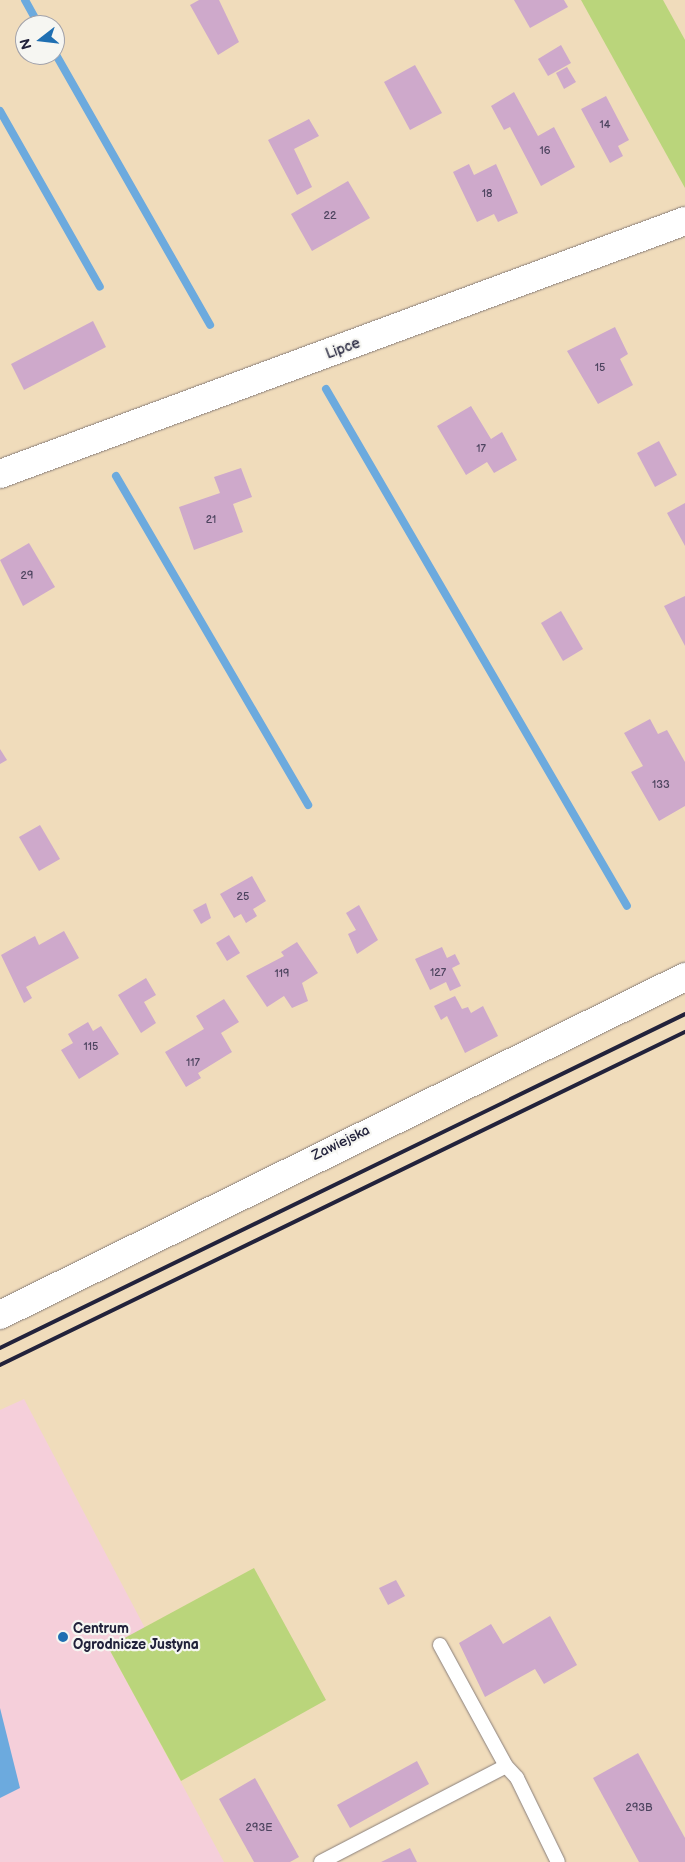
<!DOCTYPE html>
<style>
body{margin:0}
#map{position:relative;width:685px;height:1862px;overflow:hidden;background:#f0dcbb;font-family:"Balsamiq Sans",sans-serif}
div>[style]{position:absolute}
.built>*{inset:0;background:#f5cfda}
.green>*{inset:0;background:#bad57b}
.water>*{inset:0;background:#6caade}
.stream>*{height:8px;margin:-4px;padding:0 4px;transform-origin:4px;border-radius:4px;background:#6caade}
.building>*{inset:0;background:#cea9cb}
.roads{filter:drop-shadow(0 0 1px #897f7b) drop-shadow(0 0 1px #897f7b)}
.lane>*{height:14px;margin:-7px;padding:0 7px;transform-origin:7px;border-radius:7px;background:#fff}
.street>*{height:28px;margin:-14px;padding:0 14px;transform-origin:14px;border-radius:14px;background:#fff}
.rail>*{height:4px;margin:-2px;padding:0 2px;transform-origin:2px;border-radius:2px;background:#22223b}
.dots>*{width:14px;height:14px;translate:-50% -50%;box-sizing:border-box;border:2px solid #f6f6f2;border-radius:50%}
span{translate:-50% -50%;white-space:nowrap;text-align:center;line-height:1.15;-webkit-text-stroke:4.5px #f6f6f2;paint-order:stroke}
.number-label{font-size:11px;color:#4d445f}
.number-label span{-webkit-text-stroke-width:0}
.street-label{font-size:14px;color:#22223b}
.poi-label{font-size:14px;color:#22223b;font-weight:700}
.left{translate:0 -50%;text-align:left}
.north{position:absolute;left:15px;top:15px;width:50px;height:50px;box-sizing:border-box;background:#f6f6f2;border:1px solid #a1a1a9;border-radius:50%;rotate:254deg;font-size:14px;font-weight:700;line-height:20px;text-align:center;color:#22223b}
.north::after{content:'';display:block;margin:auto;width:18px;height:22px;background:#1f6fb2;clip-path:polygon(50% 0,100% 100%,50% 72%,0 100%)}
</style>
<div id="map">
<div class="built">
<i style="clip-path:polygon(24px 1399px,145px 1628px,108px 1647px,224px 1862px,0 1862px,0 1410px)"></i>
</div>
<div class="green">
<i style="clip-path:polygon(581px 0,663px 0,685px 40px,685px 188px)"></i>
<i style="clip-path:polygon(254px 1568px,326px 1700px,181px 1781px,108px 1647px)"></i>
</div>
<div class="water">
<i style="clip-path:polygon(0 1708px,20px 1788px,0 1798px)"></i>
</div>
<div class="stream">
<i style="left:25px;top:0;width:29px;rotate:61deg"></i>
<i style="left:55px;top:53px;width:313px;rotate:60.3deg"></i>
<i style="left:0;top:111px;width:202px;rotate:60.4deg"></i>
<i style="left:326px;top:389px;width:598px;rotate:59.79deg"></i>
<i style="left:116px;top:476px;width:381px;rotate:59.7deg"></i>
</div>
<div class="building">
<i style="clip-path:polygon(199px 0,219px 0,239px 42px,218px 55px,190px 5px)"></i>
<i style="clip-path:polygon(514px 0,564px 0,568px 7px,530px 28px)"></i>
<i style="clip-path:polygon(561px 45px,571px 63px,548px 76px,538px 59px)"></i>
<i style="clip-path:polygon(415px 65px,442px 113px,410px 130px,384px 82px)"></i>
<i style="clip-path:polygon(567px 67px,576px 82px,564px 89px,556px 73px)"></i>
<i style="clip-path:polygon(514px 92px,538px 136px,554px 127px,575px 167px,541px 186px,510px 127px,504px 130px,491px 106px)"></i>
<i style="clip-path:polygon(606px 96px,629px 140px,618px 146px,623px 156px,610px 163px,581px 109px)"></i>
<i style="clip-path:polygon(309px 119px,319px 136px,294px 149px,312px 187px,297px 195px,268px 140px)"></i>
<i style="clip-path:polygon(469px 164px,474px 175px,496px 164px,518px 213px,498px 222px,494px 214px,477px 222px,453px 172px)"></i>
<i style="clip-path:polygon(348px 181px,370px 218px,312px 251px,291px 214px)"></i>
<i style="clip-path:polygon(93px 321px,106px 347px,24px 390px,11px 364px)"></i>
<i style="clip-path:polygon(615px 327px,628px 354px,620px 359px,633px 385px,598px 404px,567px 351px)"></i>
<i style="clip-path:polygon(471px 406px,491px 439px,502px 432px,517px 460px,494px 473px,487px 462px,466px 475px,437px 426px)"></i>
<i style="clip-path:polygon(659px 441px,677px 475px,655px 487px,637px 453px)"></i>
<i style="clip-path:polygon(241px 468px,252px 497px,233px 504px,243px 532px,194px 550px,179px 507px,220px 493px,214px 477px)"></i>
<i style="clip-path:polygon(685px 503px,685px 546px,667px 513px)"></i>
<i style="clip-path:polygon(29px 543px,55px 587px,23px 606px,0 560px)"></i>
<i style="clip-path:polygon(685px 596px,685px 646px,664px 606px)"></i>
<i style="clip-path:polygon(561px 611px,583px 649px,563px 661px,541px 623px)"></i>
<i style="clip-path:polygon(650px 719px,658px 734px,667px 730px,685px 762px,685px 806px,659px 821px,631px 772px,643px 766px,624px 733px)"></i>
<i style="clip-path:polygon(0 749px,7px 760px,0 764px)"></i>
<i style="clip-path:polygon(40px 825px,60px 859px,39px 871px,19px 837px)"></i>
<i style="clip-path:polygon(252px 876px,266px 901px,253px 909px,257px 916px,246px 923px,241px 914px,234px 918px,220px 894px)"></i>
<i style="clip-path:polygon(206px 903px,211px 918px,201px 924px,193px 910px)"></i>
<i style="clip-path:polygon(359px 905px,378px 940px,357px 954px,348px 934px,356px 930px,346px 913px)"></i>
<i style="clip-path:polygon(64px 931px,79px 958px,26px 987px,32px 998px,24px 1003px,1px 955px,35px 936px,39px 945px)"></i>
<i style="clip-path:polygon(229px 935px,240px 953px,227px 961px,216px 943px)"></i>
<i style="clip-path:polygon(297px 942px,318px 973px,302px 983px,308px 1001px,292px 1008px,284px 996px,267px 1007px,246px 976px,284px 956px,281px 952px)"></i>
<i style="clip-path:polygon(442px 947px,447px 958px,455px 954px,460px 964px,452px 968px,461px 986px,450px 991px,446px 982px,430px 990px,415px 959px)"></i>
<i style="clip-path:polygon(146px 978px,156px 995px,144px 1002px,156px 1023px,141px 1033px,118px 995px)"></i>
<i style="clip-path:polygon(455px 996px,462px 1009px,468px 1007px,471px 1013px,483px 1006px,498px 1036px,465px 1053px,447px 1016px,441px 1020px,434px 1006px)"></i>
<i style="clip-path:polygon(224px 999px,239px 1022px,221px 1033px,232px 1052px,198px 1073px,201px 1078px,186px 1087px,165px 1052px,204px 1029px,196px 1016px)"></i>
<i style="clip-path:polygon(88px 1022px,93px 1031px,101px 1026px,119px 1054px,79px 1079px,61px 1050px,73px 1043px,68px 1034px)"></i>
<i style="clip-path:polygon(396px 1580px,405px 1596px,388px 1605px,379px 1588px)"></i>
<i style="clip-path:polygon(550px 1616px,577px 1665px,544px 1684px,535px 1669px,485px 1697px,459px 1643px,491px 1624px,503px 1644px)"></i>
<i style="clip-path:polygon(638px 1753px,685px 1838px,685px 1862px,639px 1862px,593px 1778px)"></i>
<i style="clip-path:polygon(417px 1761px,429px 1784px,350px 1828px,337px 1805px)"></i>
<i style="clip-path:polygon(255px 1778px,299px 1857px,290px 1862px,254px 1862px,219px 1799px)"></i>
<i style="clip-path:polygon(410px 1848px,417px 1862px,381px 1862px)"></i>
</div>
<div class="roads">
<div class="lane">
<i style="left:440px;top:1645px;width:138px;rotate:61.4deg"></i>
<i style="left:506px;top:1766px;width:16px;rotate:47deg"></i>
<i style="left:517px;top:1778px;width:93px;rotate:64deg"></i>
<i style="left:321px;top:1862px;width:208px;rotate:-27.4deg"></i>
</div>
<div class="street">
<i style="left:0;top:474px;width:730px;rotate:-20.27deg"></i>
<i style="left:0;top:1315px;width:764px;rotate:-26.26deg"></i>
</div>
</div>
<div class="rail">
<i style="left:0;top:1348px;width:762px;rotate:-25.99deg"></i>
<i style="left:0;top:1365px;width:762px;rotate:-25.93deg"></i>
</div>
<div class="dots">
<i style="left:63px;top:1637px;background:#1f6fb2"></i>
</div>
<div class="number-label">
<span style="left:605px;top:125px">14</span>
<span style="left:545px;top:151px">16</span>
<span style="left:487px;top:194px">18</span>
<span style="left:330px;top:216px">22</span>
<span style="left:600px;top:368px">15</span>
<span style="left:481px;top:449px">17</span>
<span style="left:211px;top:520px">21</span>
<span style="left:27px;top:576px">29</span>
<span style="left:661px;top:785px">133</span>
<span style="left:243px;top:897px">25</span>
<span style="left:438px;top:973px">127</span>
<span style="left:282px;top:974px">119</span>
<span style="left:91px;top:1047px">115</span>
<span style="left:193px;top:1063px">117</span>
<span style="left:639px;top:1808px">293B</span>
<span style="left:259px;top:1828px">293E</span>
</div>
<div class="street-label">
<span style="left:343px;top:349px;rotate:-20deg">Lipce</span>
<span style="left:341px;top:1143px;rotate:-26deg">Zawiejska</span>
</div>
<div class="poi-label">
<span class="left" style="left:73px;top:1637px">Centrum<br>Ogrodnicze Justyna</span>
</div>
<div class="north">N</div>
</div>
